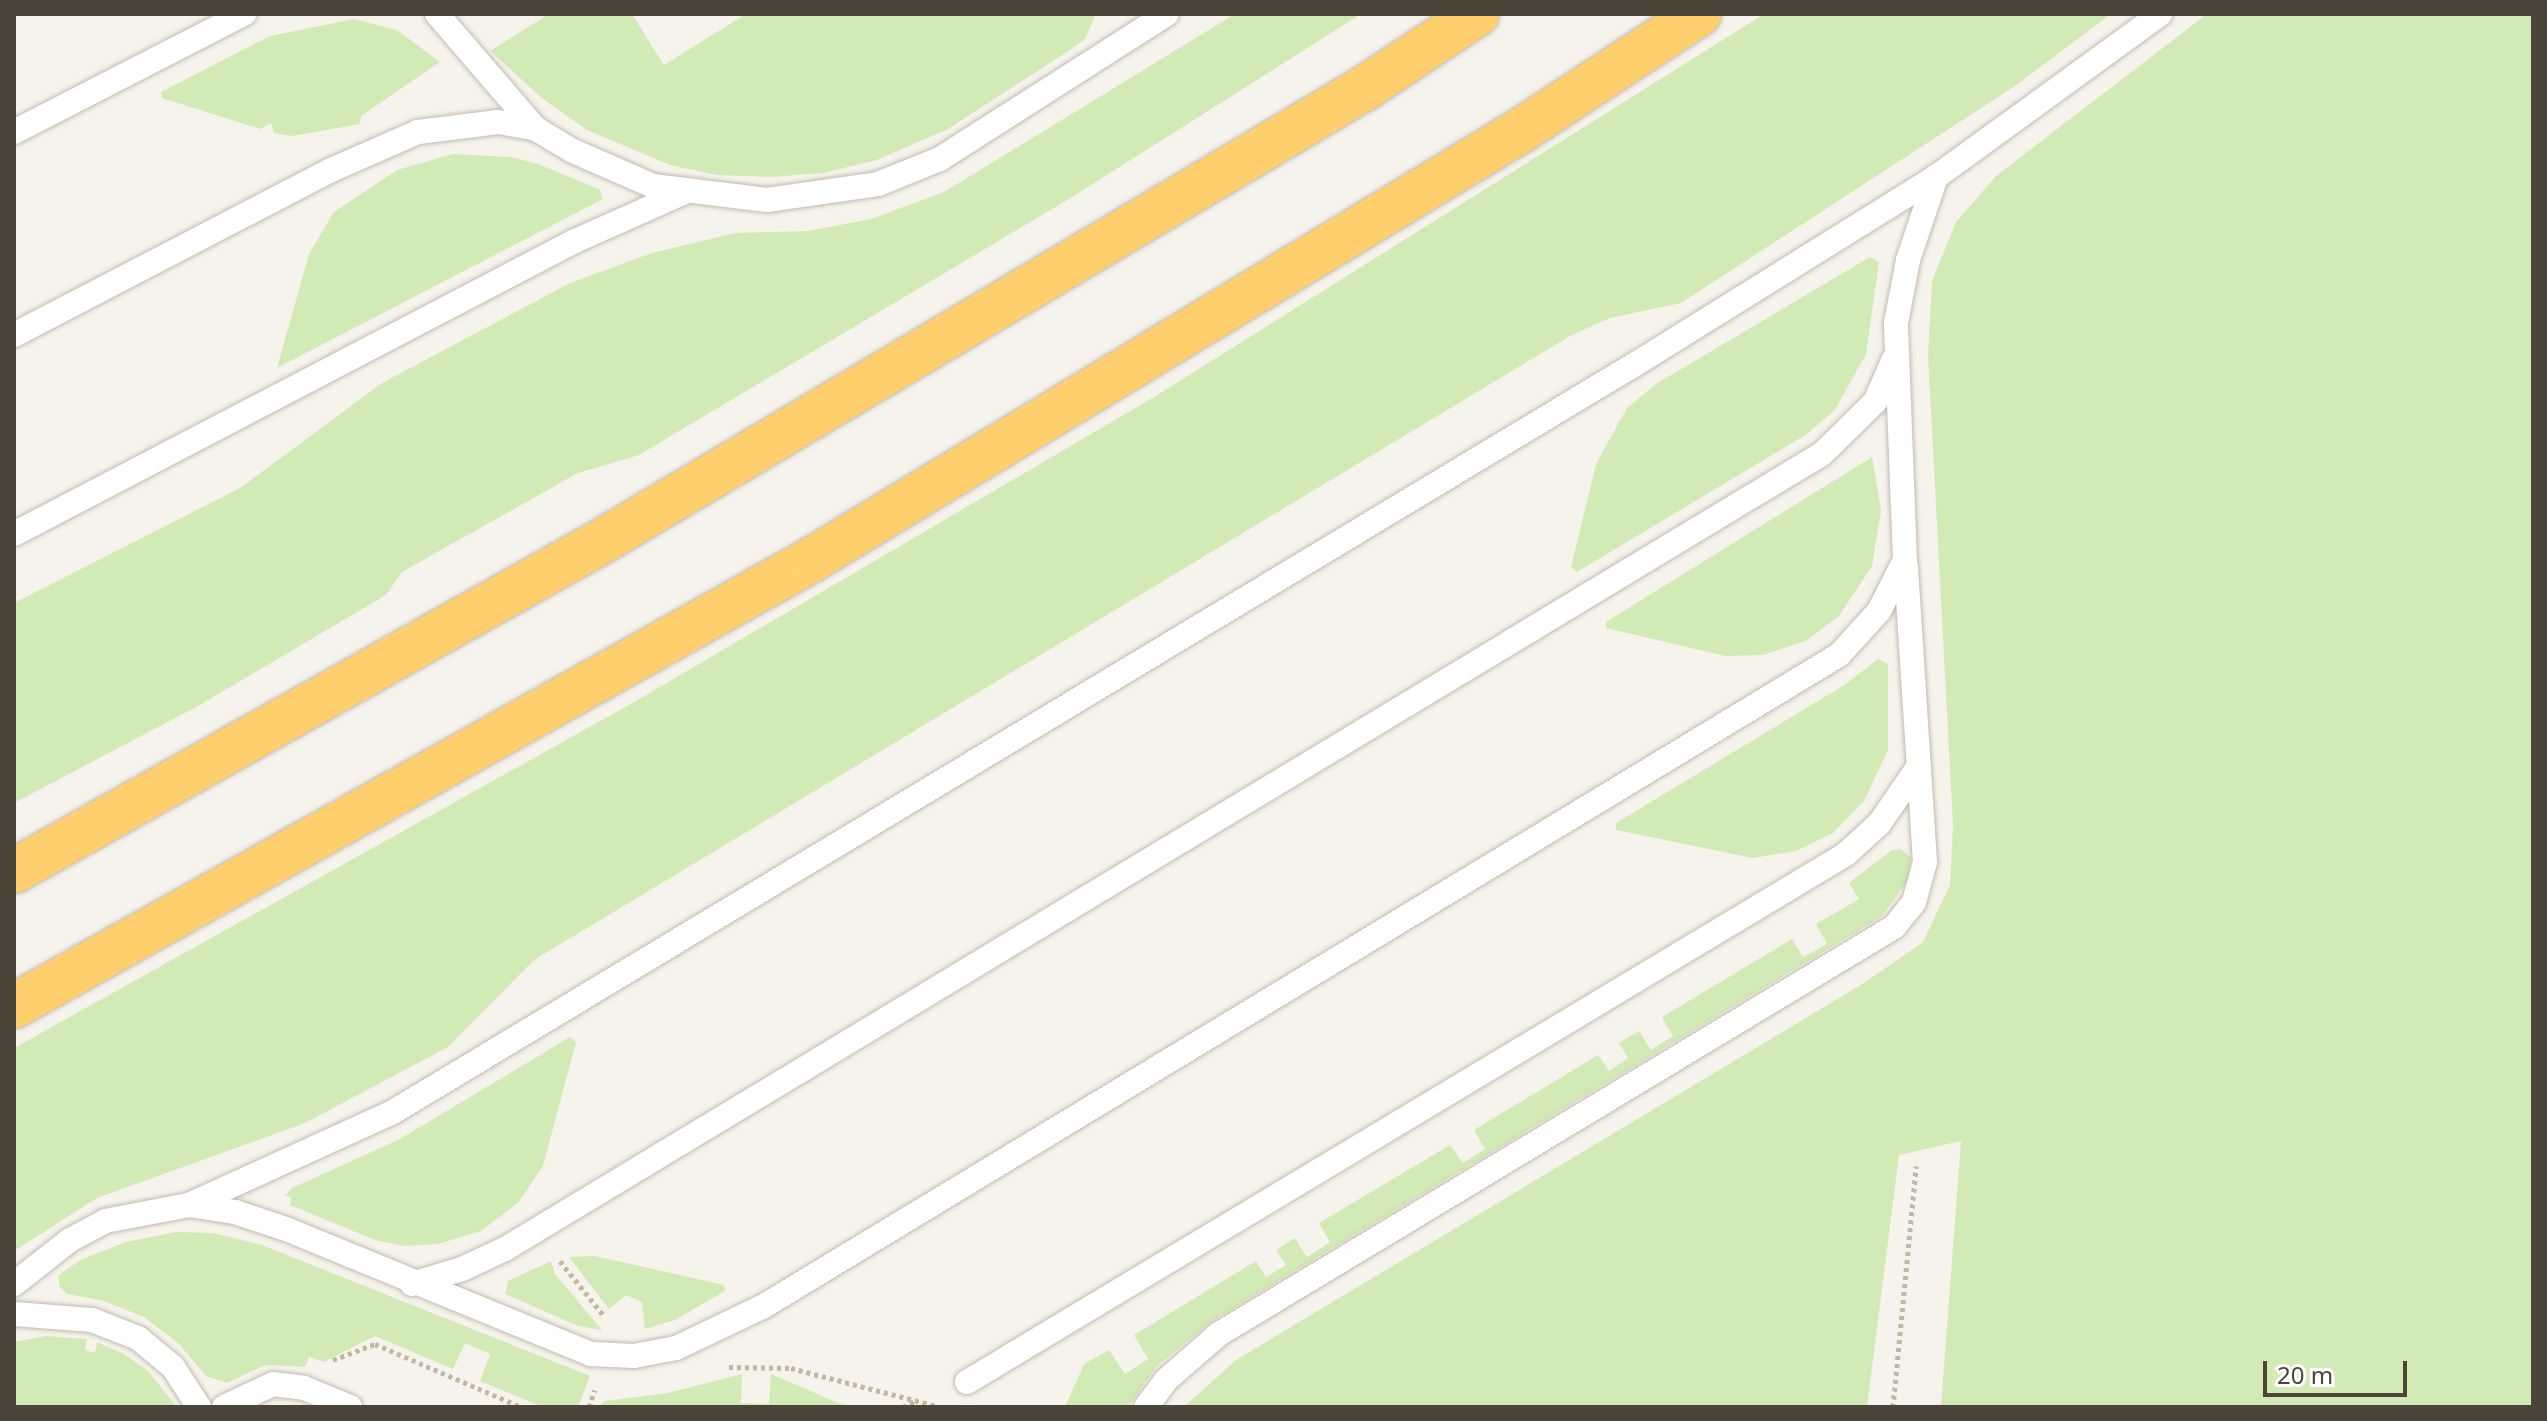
<!DOCTYPE html>
<style>
body{margin:0}
#map{position:relative;width:2547px;height:1421px;overflow:hidden;background:#f6f3ec;font-family:"Noto Sans",sans-serif}
div>[style]{position:absolute}
.green>*{inset:0;background:#d2eab5}
.path>*{height:5px;margin-top:-2.5px;transform-origin:0;background:repeating-linear-gradient(90deg,#c4b79f 0 4px,transparent 0 8px)}
.roads{filter:drop-shadow(0 0 2px #c2bbae) drop-shadow(0 0 2px #c2bbae)}
.service>*{height:24px;margin:-12px;padding:0 12px;transform-origin:12px;border-radius:12px;background:#fff}
.motorway>*{height:44px;margin:-22px;padding:0 22px;transform-origin:22px;border-radius:22px;background:#ffcf6e}
span{translate:-50% -50%;white-space:nowrap;text-align:center;line-height:1.15;-webkit-text-stroke:7px #fff;paint-order:stroke}
.frame{position:absolute;inset:0;border:16px solid #4b4439;pointer-events:none}
.scale{position:absolute;left:2263px;top:1361px;width:144px;height:36px;box-sizing:border-box;border:4px solid #4b4439;border-top:0;padding-left:10px;font-size:24px;line-height:28px;white-space:nowrap;color:#4b4439;-webkit-text-stroke:6px #fff;paint-order:stroke}
</style>
<div id="map">
<div class="green">
<i style="clip-path:polygon(549px 14px,632px 14px,664px 65px,746px 14px,1096px 14px,1085px 39px,1073px 48px,948px 129px,877px 160px,823px 173px,771px 177px,717px 175px,670px 165px,587px 130px,543px 99px,490px 51px)"></i>
<i style="clip-path:polygon(1235px 14px,1361px 14px,1069px 199px,639px 455px,578px 473px,402px 572px,386px 595px,198px 706px,14px 803px,14px 603px,240px 488px,382px 383px,570px 283px,652px 253px,735px 233px,808px 231px,871px 219px,944px 192px)"></i>
<i style="clip-path:polygon(1764px 14px,2111px 14px,2015px 86px,1681px 303px,1610px 318px,1570px 336px,534px 960px,448px 1047px,305px 1123px,97px 1198px,14px 1251px,14px 1048px,629px 705px,1154px 397px)"></i>
<i style="clip-path:polygon(2207px 14px,2533px 14px,2533px 1407px,1941px 1407px,1961px 1141px,1899px 1155px,1867px 1407px,1184px 1407px,1236px 1360px,1864px 983px,1923px 942px,1950px 885px,1953px 825px,1928px 356px,1932px 281px,1956px 222px,1996px 176px)"></i>
<i style="clip-path:polygon(354px 19px,397px 30px,440px 62px,361px 116px,360px 124px,292px 136px,274px 133px,271px 123px,260px 129px,162px 98px,161px 92px,270px 36px)"></i>
<i style="clip-path:polygon(453px 154px,511px 157px,538px 164px,599px 189px,603px 199px,277px 368px,309px 254px,334px 212px,397px 170px)"></i>
<i style="clip-path:polygon(1870px 257px,1879px 262px,1866px 354px,1835px 410px,1807px 434px,1577px 572px,1571px 567px,1596px 464px,1627px 408px,1656px 384px)"></i>
<i style="clip-path:polygon(1872px 457px,1881px 511px,1872px 566px,1839px 616px,1806px 641px,1763px 655px,1725px 656px,1606px 628px,1606px 622px)"></i>
<i style="clip-path:polygon(1878px 659px,1888px 664px,1888px 750px,1864px 801px,1833px 833px,1796px 851px,1753px 858px,1616px 830px,1616px 823px,1846px 684px)"></i>
<i style="clip-path:polygon(1901px 849px,1910px 857px,1909px 879px,1881px 917px,1212px 1321px,1157px 1366px,1128px 1407px,1065px 1407px,1084px 1364px,1109px 1350px,1125px 1374px,1148px 1359px,1134px 1335px,1256px 1261px,1266px 1277px,1286px 1265px,1276px 1250px,1295px 1238px,1307px 1257px,1330px 1242px,1319px 1223px,1450px 1145px,1463px 1163px,1485px 1149px,1474px 1130px,1598px 1055px,1609px 1071px,1628px 1058px,1619px 1043px,1639px 1031px,1651px 1050px,1673px 1036px,1662px 1017px,1792px 939px,1803px 957px,1827px 944px,1816px 924px,1859px 899px,1849px 883px,1892px 850px)"></i>
<i style="clip-path:polygon(570px 1037px,576px 1042px,543px 1166px,518px 1203px,481px 1231px,438px 1244px,404px 1246px,375px 1240px,290px 1205px,291px 1197px,285px 1196px,292px 1188px,398px 1140px)"></i>
<i style="clip-path:polygon(176px 1232px,213px 1233px,262px 1245px,590px 1376px,578px 1407px,543px 1407px,480px 1381px,490px 1354px,465px 1343px,453px 1369px,375px 1336px,324px 1362px,309px 1357px,305px 1367px,265px 1365px,227px 1383px,206px 1376px,178px 1343px,144px 1317px,104px 1301px,67px 1294px,59px 1286px,59px 1275px,80px 1260px,126px 1242px)"></i>
<i style="clip-path:polygon(595px 1256px,724px 1285px,725px 1291px,675px 1320px,645px 1329px,642px 1302px,626px 1295px,609px 1309px,569px 1257px)"></i>
<i style="clip-path:polygon(551px 1261px,555px 1274px,602px 1330px,578px 1326px,505px 1294px,508px 1281px)"></i>
<i style="clip-path:polygon(46px 1336px,87px 1339px,85px 1350px,95px 1353px,97px 1342px,124px 1354px,148px 1371px,177px 1407px,14px 1407px,14px 1342px)"></i>
<i style="clip-path:polygon(742px 1374px,741px 1403px,769px 1404px,771px 1374px,848px 1407px,597px 1407px,605px 1401px,668px 1393px)"></i>
</div>
<div class="path">
<i style="left:560px;top:1261px;width:70px;rotate:51.3deg"></i>
<i style="left:333px;top:1360px;width:45px;rotate:-20.9deg"></i>
<i style="left:375px;top:1344px;width:159px;rotate:23.3deg"></i>
<i style="left:729px;top:1367px;width:62px;rotate:0.9deg"></i>
<i style="left:791px;top:1368px;width:151px;rotate:14.6deg"></i>
<i style="left:589px;top:1407px;width:18px;rotate:-71deg"></i>
<i style="left:903px;top:1407px;width:13px;rotate:-27deg"></i>
<i style="left:1893px;top:1407px;width:242px;rotate:-84.5deg"></i>
</div>
<div class="roads">
<div class="service">
<i style="left:437px;top:14px;width:152px;rotate:49.3deg"></i>
<i style="left:536px;top:129px;width:43px;rotate:30.7deg"></i>
<i style="left:573px;top:151px;width:87px;rotate:23.6deg"></i>
<i style="left:653px;top:186px;width:115px;rotate:7deg"></i>
<i style="left:767px;top:200px;width:112px;rotate:-8.2deg"></i>
<i style="left:878px;top:184px;width:67px;rotate:-22deg"></i>
<i style="left:940px;top:159px;width:269px;rotate:-32.6deg"></i>
<i style="left:14px;top:132px;width:259px;rotate:-27.2deg"></i>
<i style="left:14px;top:335px;width:355px;rotate:-27.5deg"></i>
<i style="left:329px;top:171px;width:97px;rotate:-23.7deg"></i>
<i style="left:418px;top:132px;width:81px;rotate:-7.1deg"></i>
<i style="left:498px;top:122px;width:39px;rotate:10deg"></i>
<i style="left:14px;top:534px;width:633px;rotate:-27.58deg"></i>
<i style="left:575px;top:241px;width:118px;rotate:-24deg"></i>
<i style="left:189px;top:1205px;width:224px;rotate:-24.5deg"></i>
<i style="left:393px;top:1112px;width:1448px;rotate:-31.05deg"></i>
<i style="left:1634px;top:365px;width:356px;rotate:-31.9deg"></i>
<i style="left:1936px;top:177px;width:277px;rotate:-36deg"></i>
<i style="left:14px;top:1284px;width:71px;rotate:-38.2deg"></i>
<i style="left:70px;top:1240px;width:40px;rotate:-28deg"></i>
<i style="left:105px;top:1221px;width:86px;rotate:-10.8deg"></i>
<i style="left:189px;top:1205px;width:47px;rotate:8.7deg"></i>
<i style="left:235px;top:1212px;width:54px;rotate:18.4deg"></i>
<i style="left:286px;top:1229px;width:330px;rotate:22.3deg"></i>
<i style="left:591px;top:1354px;width:43px;rotate:2.7deg"></i>
<i style="left:634px;top:1356px;width:43px;rotate:-10.8deg"></i>
<i style="left:676px;top:1348px;width:98px;rotate:-25.5deg"></i>
<i style="left:764px;top:1306px;width:1257px;rotate:-31.2deg"></i>
<i style="left:1839px;top:655px;width:59px;rotate:-47.7deg"></i>
<i style="left:1879px;top:611px;width:57px;rotate:-63deg"></i>
<i style="left:1905px;top:560px;width:237px;rotate:-92.2deg"></i>
<i style="left:1896px;top:323px;width:64px;rotate:-79.2deg"></i>
<i style="left:1908px;top:260px;width:88px;rotate:-71.4deg"></i>
<i style="left:412px;top:1284px;width:52px;rotate:-16.7deg"></i>
<i style="left:462px;top:1269px;width:47px;rotate:-24.9deg"></i>
<i style="left:505px;top:1249px;width:1538px;rotate:-31.12deg"></i>
<i style="left:1822px;top:454px;width:74px;rotate:-44.5deg"></i>
<i style="left:1875px;top:402px;width:45px;rotate:-66.3deg"></i>
<i style="left:14px;top:1314px;width:78px;rotate:4.4deg"></i>
<i style="left:92px;top:1320px;width:49px;rotate:21.4deg"></i>
<i style="left:138px;top:1338px;width:45px;rotate:39.6deg"></i>
<i style="left:173px;top:1367px;width:48px;rotate:57deg"></i>
<i style="left:967px;top:1382px;width:1025px;rotate:-30.99deg"></i>
<i style="left:1846px;top:854px;width:45px;rotate:-42.3deg"></i>
<i style="left:1879px;top:824px;width:70px;rotate:-55.4deg"></i>
<i style="left:224px;top:1407px;width:54px;rotate:-25.1deg"></i>
<i style="left:273px;top:1384px;width:31px;rotate:7deg"></i>
<i style="left:304px;top:1388px;width:50px;rotate:22.4deg"></i>
<i style="left:1146px;top:1407px;width:34px;rotate:-53deg"></i>
<i style="left:1166px;top:1380px;width:70px;rotate:-41deg"></i>
<i style="left:1219px;top:1334px;width:788px;rotate:-31.09deg"></i>
<i style="left:1894px;top:927px;width:32px;rotate:-51deg"></i>
<i style="left:1914px;top:902px;width:41px;rotate:-74.6deg"></i>
<i style="left:1925px;top:862px;width:296px;rotate:-93.7deg"></i>
</div>
<div class="motorway">
<i style="left:14px;top:871px;width:679px;rotate:-29.28deg"></i>
<i style="left:606px;top:539px;width:883px;rotate:-30.72deg"></i>
<i style="left:1365px;top:88px;width:134px;rotate:-33.5deg"></i>
<i style="left:14px;top:1006px;width:916px;rotate:-29.22deg"></i>
<i style="left:813px;top:559px;width:826px;rotate:-31.19deg"></i>
<i style="left:1520px;top:131px;width:214px;rotate:-33.2deg"></i>
</div>
</div>
<div class="frame"></div>
<div class="scale">20 m</div>
</div>
